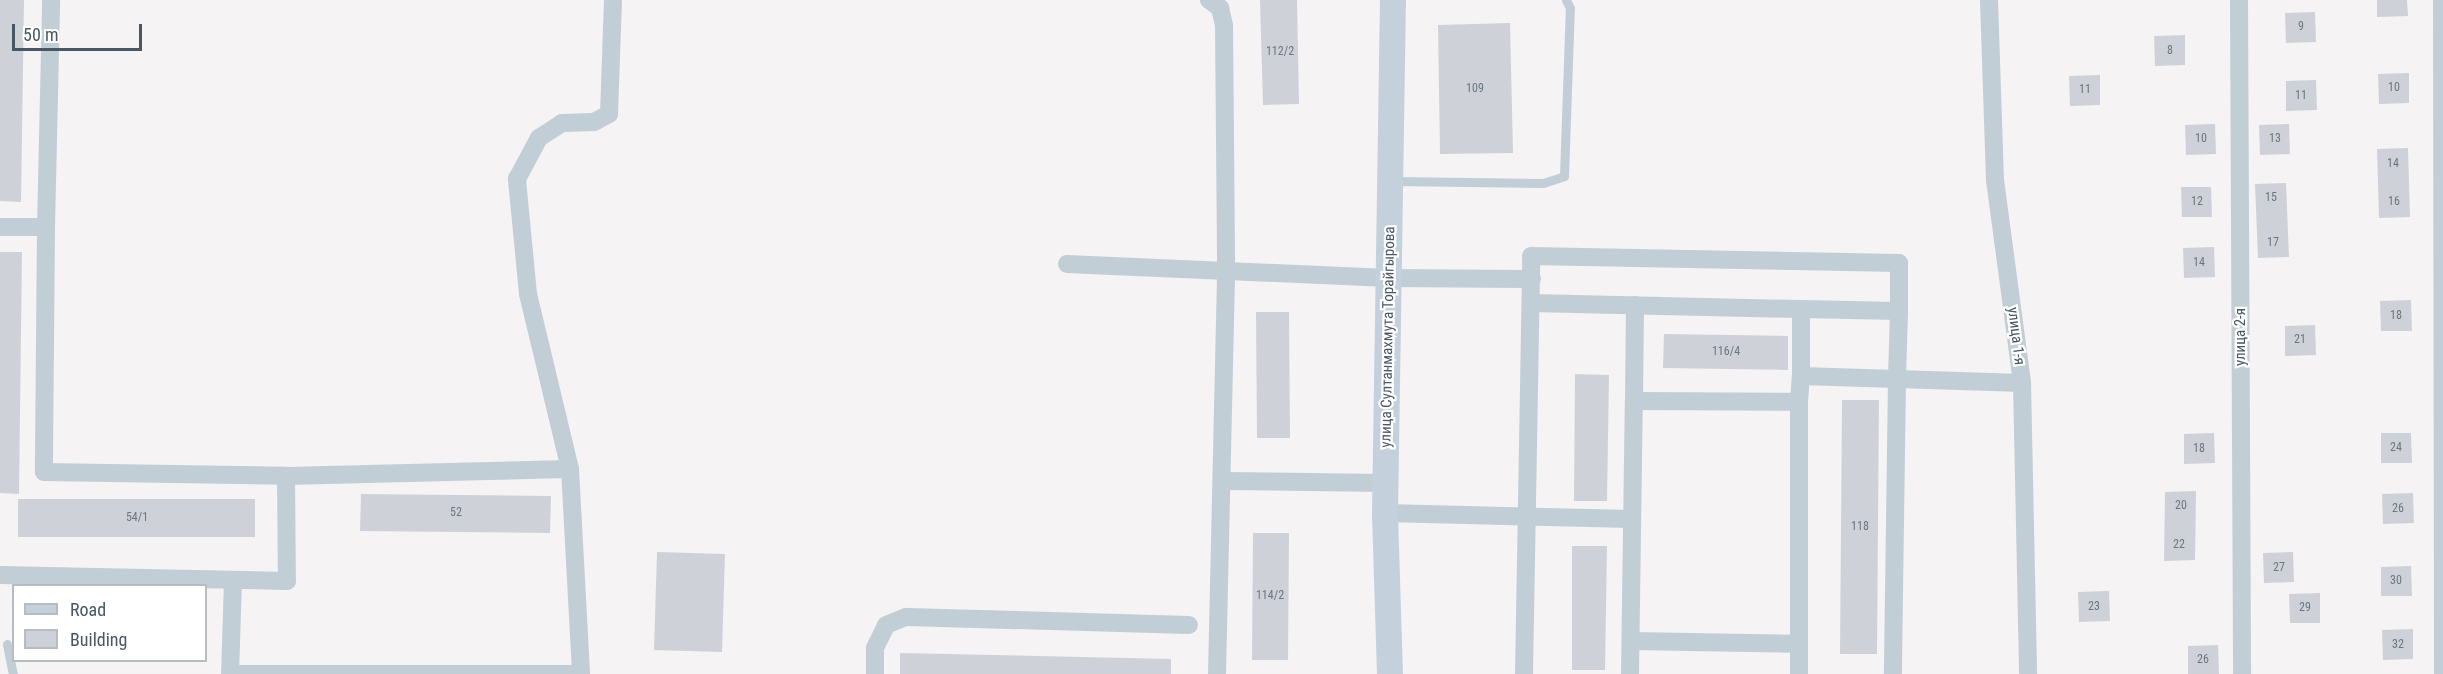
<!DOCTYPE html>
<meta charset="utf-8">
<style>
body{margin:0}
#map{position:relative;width:2443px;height:674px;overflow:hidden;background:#f5f3f3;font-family:"Roboto Condensed",sans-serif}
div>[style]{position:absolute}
.building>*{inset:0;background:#ced2d8}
.lane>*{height:9px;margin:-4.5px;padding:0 4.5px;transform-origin:4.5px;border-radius:4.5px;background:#c2ced5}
.street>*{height:18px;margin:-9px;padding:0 9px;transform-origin:9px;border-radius:9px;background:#c2ced5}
.secondary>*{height:26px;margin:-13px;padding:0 13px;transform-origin:13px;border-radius:13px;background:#c4d1dd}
span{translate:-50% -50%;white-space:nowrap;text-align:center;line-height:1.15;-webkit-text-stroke:4.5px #fff;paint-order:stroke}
.number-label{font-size:12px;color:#6a7680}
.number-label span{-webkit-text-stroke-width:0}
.street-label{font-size:15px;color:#485763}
.legend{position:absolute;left:12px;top:584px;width:195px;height:78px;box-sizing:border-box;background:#fff;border:2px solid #b6bcc1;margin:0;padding:8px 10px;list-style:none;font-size:18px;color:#485763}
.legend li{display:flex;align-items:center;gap:12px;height:30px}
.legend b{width:30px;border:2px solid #b6bcc1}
.scale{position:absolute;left:12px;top:24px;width:130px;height:27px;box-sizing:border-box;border:3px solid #485763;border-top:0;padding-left:8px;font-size:18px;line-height:21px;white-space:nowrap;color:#485763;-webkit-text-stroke:4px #fff;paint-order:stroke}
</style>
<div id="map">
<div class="building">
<i style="clip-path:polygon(0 0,24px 0,21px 202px,0 201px)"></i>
<i style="clip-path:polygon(1260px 0,1297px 0,1299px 104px,1263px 105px)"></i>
<i style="clip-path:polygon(2377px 0,2407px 0,2408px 16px,2377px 17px)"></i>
<i style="clip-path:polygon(2315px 12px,2316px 42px,2286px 43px,2285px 13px)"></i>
<i style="clip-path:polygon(1510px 23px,1513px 153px,1440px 154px,1438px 25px)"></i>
<i style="clip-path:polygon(2185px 35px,2185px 65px,2155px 66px,2154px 36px)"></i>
<i style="clip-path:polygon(2409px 73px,2409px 103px,2379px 104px,2378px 74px)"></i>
<i style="clip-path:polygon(2100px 75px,2100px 105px,2070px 106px,2069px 76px)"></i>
<i style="clip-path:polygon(2316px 80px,2317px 110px,2286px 111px,2286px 81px)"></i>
<i style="clip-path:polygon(2215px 124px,2216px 154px,2186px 155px,2185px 125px)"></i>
<i style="clip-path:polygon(2289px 124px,2290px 154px,2260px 155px,2259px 125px)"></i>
<i style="clip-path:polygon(2408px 148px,2410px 217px,2379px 218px,2377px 149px)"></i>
<i style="clip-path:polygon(2286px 183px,2289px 257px,2258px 258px,2255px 184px)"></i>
<i style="clip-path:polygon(2181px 187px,2211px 187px,2212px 217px,2182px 217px)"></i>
<i style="clip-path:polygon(2214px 247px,2215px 277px,2184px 278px,2183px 248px)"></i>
<i style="clip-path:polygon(0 252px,22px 252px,19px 494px,0 493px)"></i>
<i style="clip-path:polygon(2411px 300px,2412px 331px,2381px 331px,2380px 301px)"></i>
<i style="clip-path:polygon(1256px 312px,1289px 312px,1290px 438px,1257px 438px)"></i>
<i style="clip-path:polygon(2315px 325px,2316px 355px,2285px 356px,2285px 326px)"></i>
<i style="clip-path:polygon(1664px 334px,1788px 336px,1788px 370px,1663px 368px)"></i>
<i style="clip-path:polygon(1575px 374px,1609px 375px,1607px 501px,1574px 501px)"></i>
<i style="clip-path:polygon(1842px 400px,1879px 400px,1877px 654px,1840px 654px)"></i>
<i style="clip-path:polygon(2214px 433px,2215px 463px,2184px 464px,2184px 434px)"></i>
<i style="clip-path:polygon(2381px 433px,2411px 433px,2412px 463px,2381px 463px)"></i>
<i style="clip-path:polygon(2196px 491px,2195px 560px,2164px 561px,2165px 492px)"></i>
<i style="clip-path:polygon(2413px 493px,2414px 523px,2383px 524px,2382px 494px)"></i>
<i style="clip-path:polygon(361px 494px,551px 496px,550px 533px,360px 531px)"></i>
<i style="clip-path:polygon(18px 499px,255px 499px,255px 537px,18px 537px)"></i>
<i style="clip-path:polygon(1253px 533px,1289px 533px,1288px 660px,1252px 660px)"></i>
<i style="clip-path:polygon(1572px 546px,1607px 546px,1605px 670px,1572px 670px)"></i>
<i style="clip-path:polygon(657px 552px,725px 554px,722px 652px,654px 650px)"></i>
<i style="clip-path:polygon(2293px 552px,2294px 582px,2264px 583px,2263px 553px)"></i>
<i style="clip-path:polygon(2411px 566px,2412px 596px,2381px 596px,2381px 567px)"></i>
<i style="clip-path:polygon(2109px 591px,2110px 621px,2079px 622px,2078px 592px)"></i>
<i style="clip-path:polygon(2320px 593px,2320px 623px,2290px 623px,2289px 594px)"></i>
<i style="clip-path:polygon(2413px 629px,2413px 659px,2383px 660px,2382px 630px)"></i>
<i style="clip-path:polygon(2218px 645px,2219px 674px,2188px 674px,2188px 646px)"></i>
<i style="clip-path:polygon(900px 653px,1171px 659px,1171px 674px,900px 674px)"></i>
</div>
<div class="lane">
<i style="left:1392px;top:181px;width:151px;rotate:0.8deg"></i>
<i style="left:1543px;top:183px;width:22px;rotate:-18deg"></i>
<i style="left:1564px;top:176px;width:168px;rotate:-88deg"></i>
<i style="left:1570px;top:8px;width:9px;rotate:-117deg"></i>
<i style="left:7px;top:644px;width:31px;rotate:79deg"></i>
</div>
<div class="street">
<i style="left:1209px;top:0;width:14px;rotate:36deg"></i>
<i style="left:1220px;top:8px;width:17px;rotate:77deg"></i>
<i style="left:1224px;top:25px;width:252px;rotate:89.5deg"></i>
<i style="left:1226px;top:277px;width:397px;rotate:91.3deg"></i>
<i style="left:1989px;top:0;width:180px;rotate:88.1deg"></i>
<i style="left:1995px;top:180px;width:205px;rotate:82.4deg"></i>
<i style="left:2022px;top:383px;width:291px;rotate:88.8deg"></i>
<i style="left:2239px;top:0;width:674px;rotate:89.74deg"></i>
<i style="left:2442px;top:0;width:674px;rotate:89.91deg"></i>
<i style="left:0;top:227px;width:46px"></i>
<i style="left:46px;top:227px;width:245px;rotate:90.5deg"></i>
<i style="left:44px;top:472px;width:242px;rotate:0.9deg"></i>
<i style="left:286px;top:476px;width:105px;rotate:89.5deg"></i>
<i style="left:287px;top:581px;width:287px;rotate:-178.8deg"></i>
<i style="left:46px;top:227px;width:227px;rotate:-88.7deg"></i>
<i style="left:1067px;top:264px;width:321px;rotate:2.5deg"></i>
<i style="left:1388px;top:278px;width:144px;rotate:0.4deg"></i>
<i style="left:1532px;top:303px;width:269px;rotate:1.3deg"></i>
<i style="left:1801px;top:309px;width:67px;rotate:90deg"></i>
<i style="left:1635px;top:305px;width:96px;rotate:90.6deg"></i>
<i style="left:1634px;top:401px;width:165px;rotate:0.3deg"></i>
<i style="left:1799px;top:402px;width:272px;rotate:90deg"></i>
<i style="left:1801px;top:309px;width:98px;rotate:1.2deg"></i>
<i style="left:1899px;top:311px;width:68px;rotate:91.7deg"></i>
<i style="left:1897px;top:379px;width:125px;rotate:1.8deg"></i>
<i style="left:1799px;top:402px;width:26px;rotate:-86deg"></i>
<i style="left:1801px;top:376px;width:96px;rotate:1.8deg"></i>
<i style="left:1897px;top:379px;width:295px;rotate:90.8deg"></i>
<i style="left:570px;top:469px;width:180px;rotate:-103.5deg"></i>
<i style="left:528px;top:294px;width:116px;rotate:-95.5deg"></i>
<i style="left:517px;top:179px;width:47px;rotate:-61.8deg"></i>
<i style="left:539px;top:138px;width:27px;rotate:-33deg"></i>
<i style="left:562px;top:123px;width:32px;rotate:-2deg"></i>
<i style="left:594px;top:122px;width:17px;rotate:-28deg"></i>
<i style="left:609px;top:114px;width:114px;rotate:-88deg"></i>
<i style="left:286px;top:476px;width:284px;rotate:-1.4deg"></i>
<i style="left:570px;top:469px;width:204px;rotate:86.9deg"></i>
<i style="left:1222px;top:481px;width:164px;rotate:0.7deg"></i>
<i style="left:1385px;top:513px;width:247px;rotate:1.4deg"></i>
<i style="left:233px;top:580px;width:94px;rotate:91.8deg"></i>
<i style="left:230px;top:674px;width:351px"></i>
<i style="left:1631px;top:641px;width:168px;rotate:1deg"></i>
<i style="left:875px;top:674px;width:26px;rotate:-90deg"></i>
<i style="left:875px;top:648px;width:25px;rotate:-64deg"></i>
<i style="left:886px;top:625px;width:22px;rotate:-22deg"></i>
<i style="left:906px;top:617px;width:283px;rotate:1.6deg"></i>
<i style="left:1524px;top:674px;width:418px;rotate:-89deg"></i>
<i style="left:1531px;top:256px;width:368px;rotate:1.1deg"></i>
<i style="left:1899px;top:263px;width:48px;rotate:90deg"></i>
<i style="left:1630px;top:674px;width:273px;rotate:-89.2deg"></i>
</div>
<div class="secondary">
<i style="left:1390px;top:674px;width:161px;rotate:-91.8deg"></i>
<i style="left:1385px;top:513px;width:513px;rotate:-89.11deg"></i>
</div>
<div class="number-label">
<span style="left:2301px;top:27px">9</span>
<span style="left:2170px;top:51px">8</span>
<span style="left:1280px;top:52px">112/2</span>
<span style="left:2394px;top:88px">10</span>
<span style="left:1475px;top:89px">109</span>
<span style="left:2085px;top:90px">11</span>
<span style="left:2301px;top:96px">11</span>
<span style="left:2201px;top:139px">10</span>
<span style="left:2275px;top:139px">13</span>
<span style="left:2393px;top:164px">14</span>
<span style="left:2271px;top:198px">15</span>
<span style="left:2197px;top:202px">12</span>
<span style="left:2394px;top:202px">16</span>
<span style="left:2273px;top:243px">17</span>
<span style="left:2199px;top:263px">14</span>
<span style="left:2396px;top:316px">18</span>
<span style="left:2300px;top:340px">21</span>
<span style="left:1726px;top:352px">116/4</span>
<span style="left:2396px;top:448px">24</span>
<span style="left:2199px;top:449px">18</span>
<span style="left:2181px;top:506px">20</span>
<span style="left:2398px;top:509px">26</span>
<span style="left:456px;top:513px">52</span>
<span style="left:137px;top:518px">54/1</span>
<span style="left:1860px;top:527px">118</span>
<span style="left:2179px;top:545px">22</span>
<span style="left:2279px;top:568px">27</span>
<span style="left:2396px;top:581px">30</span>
<span style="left:1270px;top:596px">114/2</span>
<span style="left:2094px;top:607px">23</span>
<span style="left:2305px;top:608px">29</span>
<span style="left:2398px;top:645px">32</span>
<span style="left:2203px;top:660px">26</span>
</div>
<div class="street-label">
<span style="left:2016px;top:336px;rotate:83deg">улица 1-я</span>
<span style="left:1388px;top:337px;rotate:-89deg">улица Султанмахмута Торайгырова</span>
<span style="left:2241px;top:337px;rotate:-90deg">улица 2-я</span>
</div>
<ul class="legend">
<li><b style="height:8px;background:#c4d1dd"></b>Road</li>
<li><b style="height:16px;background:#ced2d8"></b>Building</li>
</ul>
<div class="scale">50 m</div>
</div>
